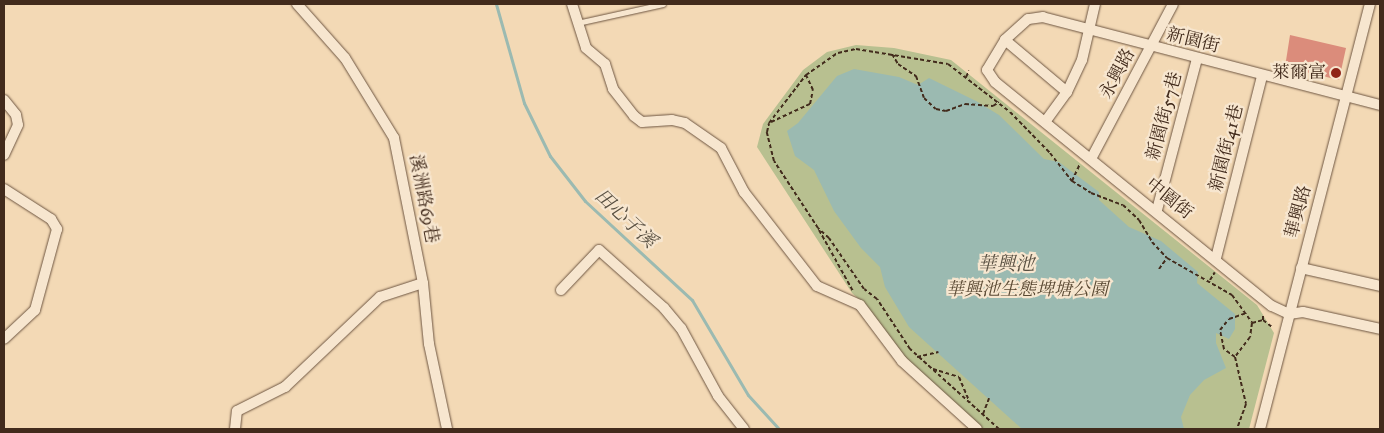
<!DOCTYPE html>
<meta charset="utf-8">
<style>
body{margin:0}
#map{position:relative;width:1384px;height:433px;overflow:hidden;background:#f3d9b5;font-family:"IM FELL DW Pica","Noto Serif TC",serif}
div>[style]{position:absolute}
.green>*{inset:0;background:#b8c090}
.water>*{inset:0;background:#9bbab1}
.stream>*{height:3px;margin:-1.5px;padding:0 1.5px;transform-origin:1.5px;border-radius:1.5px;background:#9bbab1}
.building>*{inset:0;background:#db8c7b}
.path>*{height:2px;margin-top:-1px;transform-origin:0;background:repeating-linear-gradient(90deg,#422b1c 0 4px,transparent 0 6.5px)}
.roads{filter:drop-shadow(0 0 1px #6e5642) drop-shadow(0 0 1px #6e5642)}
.lane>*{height:5px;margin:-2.5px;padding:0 2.5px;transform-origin:2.5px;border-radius:2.5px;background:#f7e6cf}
.street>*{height:10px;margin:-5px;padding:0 5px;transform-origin:5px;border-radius:5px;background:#f7e6cf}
.dots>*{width:14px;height:14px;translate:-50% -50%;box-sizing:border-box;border:2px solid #f7e6cf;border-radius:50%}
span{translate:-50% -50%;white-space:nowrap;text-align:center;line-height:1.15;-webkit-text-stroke:4.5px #f7e6cf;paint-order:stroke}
.street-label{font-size:18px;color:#422b1c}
.poi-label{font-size:18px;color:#422b1c}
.right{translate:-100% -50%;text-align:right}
.park-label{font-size:18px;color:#5a4933;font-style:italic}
.water-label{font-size:19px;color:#584f41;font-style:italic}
.frame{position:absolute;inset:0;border:5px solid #422b1c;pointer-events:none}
</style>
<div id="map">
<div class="green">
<i style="clip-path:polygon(856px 45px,894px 48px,951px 60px,1257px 305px,1274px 333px,1249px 429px,982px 429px,906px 362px,867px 307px,852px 293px,757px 147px,763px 124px,803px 70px,827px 52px)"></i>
</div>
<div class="water">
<i style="clip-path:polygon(854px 69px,899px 77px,918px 85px,929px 78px,976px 101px,999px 115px,1044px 159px,1059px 162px,1099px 192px,1099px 200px,1129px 227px,1161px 241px,1198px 272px,1197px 283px,1235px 314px,1235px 329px,1229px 339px,1216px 333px,1216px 343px,1226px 368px,1204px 380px,1190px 395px,1181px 417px,1184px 429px,1022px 429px,909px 327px,885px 287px,880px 267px,861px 248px,834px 211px,814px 170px,795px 156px,787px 131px,798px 123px,837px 76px)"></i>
</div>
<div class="stream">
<i style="left:496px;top:4px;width:103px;rotate:74.2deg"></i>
<i style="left:524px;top:103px;width:59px;rotate:63.9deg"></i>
<i style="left:550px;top:156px;width:57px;rotate:52.1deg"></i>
<i style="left:585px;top:201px;width:146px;rotate:42.8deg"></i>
<i style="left:692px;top:300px;width:110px;rotate:59.5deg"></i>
<i style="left:748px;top:395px;width:46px;rotate:47.6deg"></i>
</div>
<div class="building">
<i style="clip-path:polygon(1290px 35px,1346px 48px,1339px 80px,1285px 67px)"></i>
</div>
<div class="path">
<i style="left:892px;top:54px;width:12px;rotate:59deg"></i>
<i style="left:898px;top:64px;width:22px;rotate:34deg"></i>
<i style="left:916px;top:76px;width:23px;rotate:70deg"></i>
<i style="left:924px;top:98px;width:16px;rotate:43deg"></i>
<i style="left:936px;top:109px;width:10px;rotate:11deg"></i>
<i style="left:946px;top:111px;width:20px;rotate:-20deg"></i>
<i style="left:965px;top:104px;width:28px;rotate:4deg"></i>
<i style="left:993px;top:106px;width:7px;rotate:-34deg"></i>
<i style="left:966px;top:77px;width:7px;rotate:-63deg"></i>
<i style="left:771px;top:122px;width:43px;rotate:-24.8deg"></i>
<i style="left:810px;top:104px;width:14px;rotate:-78deg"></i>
<i style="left:813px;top:90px;width:17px;rotate:-115deg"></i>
<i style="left:1072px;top:181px;width:19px;rotate:-65deg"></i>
<i style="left:819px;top:230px;width:70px;rotate:60.9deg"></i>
<i style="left:1159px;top:269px;width:14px;rotate:-54deg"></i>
<i style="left:1210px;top:280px;width:9px;rotate:-58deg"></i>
<i style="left:1263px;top:320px;width:11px;rotate:38deg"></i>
<i style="left:1252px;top:323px;width:11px;rotate:-15deg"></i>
<i style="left:1263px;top:320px;width:6px;rotate:-90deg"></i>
<i style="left:917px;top:357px;width:22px;rotate:-13deg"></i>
<i style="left:1235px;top:357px;width:14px;rotate:-144deg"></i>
<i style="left:1224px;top:349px;width:19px;rotate:-102deg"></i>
<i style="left:1220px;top:330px;width:14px;rotate:-51deg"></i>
<i style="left:1229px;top:319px;width:18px;rotate:-19deg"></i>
<i style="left:933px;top:369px;width:27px;rotate:17deg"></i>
<i style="left:959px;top:377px;width:28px;rotate:67deg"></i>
<i style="left:983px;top:414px;width:17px;rotate:-69deg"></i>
<i style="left:999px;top:429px;width:120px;rotate:-138deg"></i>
<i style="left:910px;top:349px;width:60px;rotate:-123.4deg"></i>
<i style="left:877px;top:299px;width:16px;rotate:-142deg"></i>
<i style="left:864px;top:289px;width:62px;rotate:-124.5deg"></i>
<i style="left:829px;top:238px;width:15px;rotate:-138deg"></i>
<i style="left:818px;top:228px;width:80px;rotate:-123.3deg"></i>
<i style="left:774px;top:161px;width:30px;rotate:-104deg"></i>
<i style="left:767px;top:132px;width:9px;rotate:-77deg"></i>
<i style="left:769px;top:123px;width:61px;rotate:-52.4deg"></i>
<i style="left:806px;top:75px;width:39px;rotate:-35deg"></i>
<i style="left:838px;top:53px;width:18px;rotate:-13deg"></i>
<i style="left:856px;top:49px;width:93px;rotate:9.3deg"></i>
<i style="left:948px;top:64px;width:78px;rotate:37.7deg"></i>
<i style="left:1010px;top:112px;width:57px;rotate:45.7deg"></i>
<i style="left:1050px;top:153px;width:36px;rotate:52deg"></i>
<i style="left:1072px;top:181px;width:22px;rotate:32deg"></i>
<i style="left:1091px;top:193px;width:34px;rotate:21deg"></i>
<i style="left:1123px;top:205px;width:22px;rotate:43deg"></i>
<i style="left:1139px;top:220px;width:26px;rotate:59deg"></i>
<i style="left:1152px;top:242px;width:22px;rotate:47deg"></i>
<i style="left:1167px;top:258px;width:75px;rotate:29.6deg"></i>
<i style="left:1232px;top:295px;width:34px;rotate:54deg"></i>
<i style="left:1252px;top:323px;width:14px;rotate:98deg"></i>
<i style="left:1250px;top:337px;width:25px;rotate:127deg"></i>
<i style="left:1235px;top:357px;width:48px;rotate:76.8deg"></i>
<i style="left:1246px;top:404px;width:27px;rotate:110deg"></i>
</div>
<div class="roads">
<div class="lane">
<i style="left:577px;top:23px;width:88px;rotate:-12.5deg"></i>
</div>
<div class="street">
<i style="left:297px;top:4px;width:72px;rotate:48.4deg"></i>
<i style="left:345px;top:58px;width:94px;rotate:58.5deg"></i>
<i style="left:394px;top:138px;width:148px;rotate:78.7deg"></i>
<i style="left:423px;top:283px;width:61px;rotate:84.4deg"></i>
<i style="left:429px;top:344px;width:87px;rotate:78deg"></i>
<i style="left:572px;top:4px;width:46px;rotate:72.3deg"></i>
<i style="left:586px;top:48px;width:25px;rotate:40deg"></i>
<i style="left:605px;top:64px;width:26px;rotate:72deg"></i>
<i style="left:613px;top:89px;width:34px;rotate:52deg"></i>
<i style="left:634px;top:116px;width:10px;rotate:37deg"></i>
<i style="left:642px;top:122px;width:30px;rotate:-4deg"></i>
<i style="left:672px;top:120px;width:13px;rotate:13deg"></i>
<i style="left:685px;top:123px;width:44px;rotate:34.8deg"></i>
<i style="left:721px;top:148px;width:50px;rotate:62.4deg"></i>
<i style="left:744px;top:192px;width:119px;rotate:52.2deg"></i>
<i style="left:817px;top:286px;width:47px;rotate:23.8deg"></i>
<i style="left:860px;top:305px;width:70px;rotate:53.1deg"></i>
<i style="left:902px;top:361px;width:101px;rotate:42.2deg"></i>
<i style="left:1005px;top:40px;width:81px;rotate:40deg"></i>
<i style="left:4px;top:100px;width:19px;rotate:51deg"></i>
<i style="left:16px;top:115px;width:10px;rotate:79deg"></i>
<i style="left:18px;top:125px;width:33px;rotate:115deg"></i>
<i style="left:1380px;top:105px;width:348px;rotate:-165.4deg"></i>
<i style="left:1043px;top:17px;width:15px;rotate:172deg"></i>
<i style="left:1028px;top:19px;width:31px;rotate:138deg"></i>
<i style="left:1005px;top:40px;width:35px;rotate:121deg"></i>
<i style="left:987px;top:70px;width:14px;rotate:56deg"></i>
<i style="left:995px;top:82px;width:356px;rotate:39deg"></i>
<i style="left:1272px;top:306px;width:19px;rotate:25deg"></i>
<i style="left:1289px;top:314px;width:14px;rotate:-8deg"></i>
<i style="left:1303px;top:312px;width:79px;rotate:12.4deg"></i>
<i style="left:1045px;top:122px;width:37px;rotate:-54deg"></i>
<i style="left:1067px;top:92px;width:35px;rotate:-65deg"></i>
<i style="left:1082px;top:60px;width:57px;rotate:-76.9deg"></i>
<i style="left:1091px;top:159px;width:175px;rotate:-62.1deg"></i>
<i style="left:4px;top:189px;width:56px;rotate:32.6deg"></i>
<i style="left:51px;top:219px;width:12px;rotate:59deg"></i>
<i style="left:57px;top:229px;width:84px;rotate:105.2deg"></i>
<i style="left:35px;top:310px;width:42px;rotate:136.9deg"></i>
<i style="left:1157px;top:210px;width:156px;rotate:-75.2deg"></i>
<i style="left:1216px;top:258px;width:188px;rotate:-75.8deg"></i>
<i style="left:1301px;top:268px;width:81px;rotate:12.8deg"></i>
<i style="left:561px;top:290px;width:55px;rotate:-46.5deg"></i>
<i style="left:599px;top:250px;width:87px;rotate:41.7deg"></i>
<i style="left:664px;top:308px;width:26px;rotate:50deg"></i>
<i style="left:681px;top:328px;width:77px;rotate:61.4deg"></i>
<i style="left:718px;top:396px;width:42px;rotate:51.8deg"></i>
<i style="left:235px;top:429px;width:18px;rotate:-84deg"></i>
<i style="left:237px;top:411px;width:54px;rotate:-26.6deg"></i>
<i style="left:285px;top:387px;width:131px;rotate:-43.5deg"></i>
<i style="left:380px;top:297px;width:45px;rotate:-18deg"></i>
<i style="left:1260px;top:429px;width:439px;rotate:-75.5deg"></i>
</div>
</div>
<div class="dots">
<i style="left:1336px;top:73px;background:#8f2418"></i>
</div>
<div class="street-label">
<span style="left:1193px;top:41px;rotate:14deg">新園街</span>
<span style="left:1118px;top:74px;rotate:-62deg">永興路</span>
<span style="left:1165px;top:116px;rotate:-75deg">新園街57巷</span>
<span style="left:1227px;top:148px;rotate:-76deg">新園街41巷</span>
<span style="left:423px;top:199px;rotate:79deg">溪洲路69巷</span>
<span style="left:1169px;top:199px;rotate:39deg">中園街</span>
<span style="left:1299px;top:212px;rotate:-75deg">華興路</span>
</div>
<div class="poi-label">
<span class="right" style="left:1326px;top:73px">萊爾富</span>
</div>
<div class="park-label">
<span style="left:1027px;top:290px">華興池生態埤塘公園</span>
</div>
<div class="water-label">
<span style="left:625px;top:219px;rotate:43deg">田心子溪</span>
<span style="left:1006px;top:265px">華興池</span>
</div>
<div class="frame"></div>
</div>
